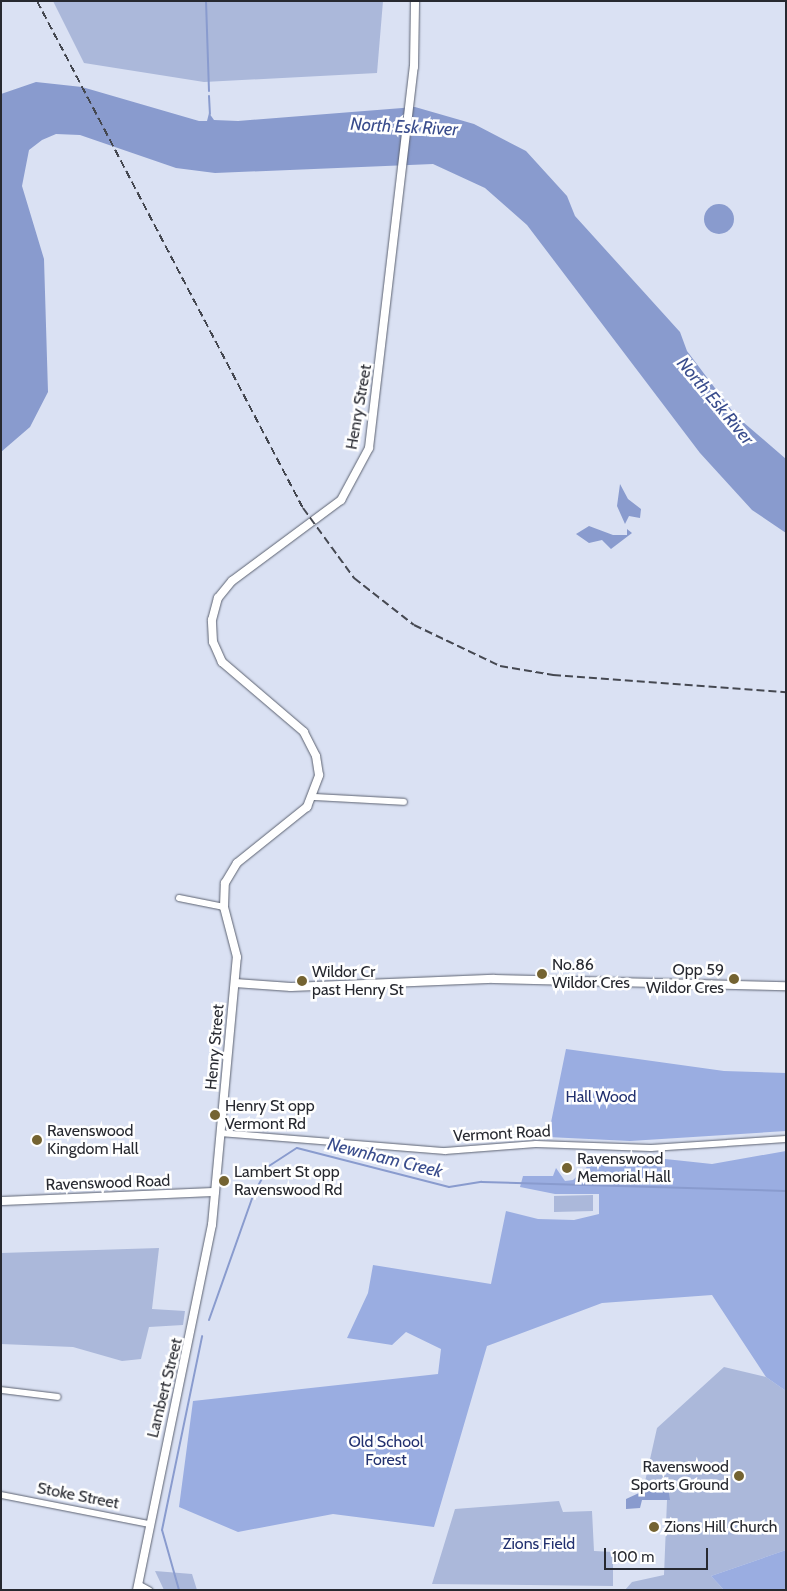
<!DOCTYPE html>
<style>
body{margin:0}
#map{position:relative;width:787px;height:1591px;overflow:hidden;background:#dae1f3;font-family:Cabin,sans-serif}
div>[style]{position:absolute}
.green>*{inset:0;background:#abb8da}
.forest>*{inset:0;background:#9aade1}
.water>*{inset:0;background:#899bce}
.round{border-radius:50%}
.stream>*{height:2px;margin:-1px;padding:0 1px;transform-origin:1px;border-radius:1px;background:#899bce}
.roads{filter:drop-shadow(0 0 1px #5c6271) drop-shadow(0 0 1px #5c6271)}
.minor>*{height:6px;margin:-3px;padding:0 3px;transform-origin:3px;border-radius:3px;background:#fff}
.tertiary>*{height:8px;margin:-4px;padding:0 4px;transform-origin:4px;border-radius:4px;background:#fff}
.rail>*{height:2px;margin-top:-1px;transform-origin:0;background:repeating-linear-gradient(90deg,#454851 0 8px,transparent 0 12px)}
.dots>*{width:14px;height:14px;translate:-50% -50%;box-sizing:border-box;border:2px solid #fff;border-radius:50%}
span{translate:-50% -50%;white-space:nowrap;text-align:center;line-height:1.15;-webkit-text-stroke:5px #fff;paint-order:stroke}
.street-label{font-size:16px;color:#272930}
.poi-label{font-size:16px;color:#272930}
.left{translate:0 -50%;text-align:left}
.right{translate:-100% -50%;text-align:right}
.park-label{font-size:16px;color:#22316f}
.water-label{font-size:18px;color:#3a4d8d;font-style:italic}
.frame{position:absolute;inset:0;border:2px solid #272930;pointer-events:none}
.scale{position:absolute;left:604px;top:1548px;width:104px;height:22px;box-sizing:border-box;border:2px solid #272930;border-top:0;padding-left:6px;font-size:15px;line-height:18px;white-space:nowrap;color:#272930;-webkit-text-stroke:4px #fff;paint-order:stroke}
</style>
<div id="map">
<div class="green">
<i style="clip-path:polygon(53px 1px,383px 1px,377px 73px,204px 82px,84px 63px)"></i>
<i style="clip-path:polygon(593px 1195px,593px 1211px,554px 1212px,554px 1196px)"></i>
<i style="clip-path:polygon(159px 1248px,152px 1309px,185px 1311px,183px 1325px,149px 1327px,141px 1359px,122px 1361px,73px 1347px,1px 1344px,1px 1253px)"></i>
<i style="clip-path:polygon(724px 1367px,766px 1377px,786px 1391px,786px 1550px,711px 1576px,724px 1590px,625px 1590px,632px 1582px,664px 1575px,667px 1500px,644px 1486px,657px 1428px)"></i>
<i style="clip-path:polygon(559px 1501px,563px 1512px,592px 1511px,594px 1551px,613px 1552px,613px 1586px,432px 1584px,455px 1509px)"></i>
<i style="clip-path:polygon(155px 1571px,192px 1574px,197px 1590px,164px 1590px)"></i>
</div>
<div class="forest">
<i style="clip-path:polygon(566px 1049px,724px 1071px,786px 1073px,786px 1131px,630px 1141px,548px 1137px)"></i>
<i style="clip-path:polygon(786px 1151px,786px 1391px,766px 1377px,712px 1295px,602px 1303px,487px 1346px,434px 1527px,333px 1514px,238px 1532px,179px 1507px,193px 1401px,438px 1374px,441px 1349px,406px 1332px,392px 1345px,347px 1338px,368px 1293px,373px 1265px,491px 1284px,506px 1211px,538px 1219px,574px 1220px,599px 1214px,599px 1194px,555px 1194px,520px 1187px,523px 1176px,553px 1176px,556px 1168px,565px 1181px,573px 1180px,593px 1161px,656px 1158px,712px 1164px)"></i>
<i style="clip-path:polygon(786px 1550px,786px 1590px,724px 1590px,711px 1576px)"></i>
</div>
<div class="water">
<i style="clip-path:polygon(36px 82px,82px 87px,199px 121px,207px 121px,209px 113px,214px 120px,238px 121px,415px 107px,474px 124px,526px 151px,567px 196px,575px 216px,680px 332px,687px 351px,736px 416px,786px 459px,786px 533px,752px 510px,700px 453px,527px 225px,485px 188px,433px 164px,215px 173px,176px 168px,80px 135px,56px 134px,42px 140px,29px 150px,22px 186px,44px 259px,48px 392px,30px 427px,1px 452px,1px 94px)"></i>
<i class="round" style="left:704px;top:204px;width:30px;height:30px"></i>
<i style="clip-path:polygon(620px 484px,628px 499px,641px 509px,640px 518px,629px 516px,625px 524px,617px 506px)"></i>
<i style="clip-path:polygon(589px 526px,613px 535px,627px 535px,627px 529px,632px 533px,611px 549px,602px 540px,589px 543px,576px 534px)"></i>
<i style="clip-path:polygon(652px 1487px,668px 1488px,670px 1500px,642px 1500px,640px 1508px,626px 1509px,626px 1499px)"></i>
</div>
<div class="stream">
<i style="left:206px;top:1px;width:90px;rotate:88.1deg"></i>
<i style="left:209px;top:96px;width:18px;rotate:87deg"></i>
<i style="left:209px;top:1320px;width:135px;rotate:-70.5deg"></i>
<i style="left:254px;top:1193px;width:31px;rotate:-61deg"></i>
<i style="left:269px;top:1166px;width:33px;rotate:-33deg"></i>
<i style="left:297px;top:1148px;width:157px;rotate:14.4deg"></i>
<i style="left:449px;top:1187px;width:33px;rotate:-9deg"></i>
<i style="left:482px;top:1182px;width:304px;rotate:1.7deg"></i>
<i style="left:179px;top:1590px;width:62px;rotate:-105.8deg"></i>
<i style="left:162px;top:1530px;width:198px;rotate:-78.3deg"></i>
</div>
<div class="roads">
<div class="minor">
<i style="left:313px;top:797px;width:91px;rotate:3.1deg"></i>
<i style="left:179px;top:898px;width:46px;rotate:11.3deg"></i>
<i style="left:220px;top:1133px;width:226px;rotate:4.6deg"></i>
<i style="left:445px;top:1151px;width:91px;rotate:-4.4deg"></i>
<i style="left:536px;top:1144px;width:115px;rotate:2deg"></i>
<i style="left:651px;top:1148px;width:135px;rotate:-3.8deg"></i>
<i style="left:1px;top:1390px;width:57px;rotate:7deg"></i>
<i style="left:1px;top:1495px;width:151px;rotate:11.1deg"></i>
<i style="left:138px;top:1584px;width:13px;rotate:29deg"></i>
</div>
<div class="tertiary">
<i style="left:235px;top:983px;width:56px;rotate:4.1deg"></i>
<i style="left:291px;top:987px;width:203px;rotate:-2.3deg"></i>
<i style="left:494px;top:979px;width:292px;rotate:1.4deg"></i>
<i style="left:1px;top:1201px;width:214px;rotate:-2.4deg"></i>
<i style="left:137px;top:1590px;width:373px;rotate:-78.4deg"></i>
<i style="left:212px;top:1225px;width:269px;rotate:-84.7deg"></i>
<i style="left:237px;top:957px;width:52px;rotate:-104.6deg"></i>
<i style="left:224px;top:907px;width:24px;rotate:-88deg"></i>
<i style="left:225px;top:883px;width:23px;rotate:-59deg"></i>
<i style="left:237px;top:863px;width:90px;rotate:-38.7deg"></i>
<i style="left:307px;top:807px;width:34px;rotate:-69deg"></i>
<i style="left:319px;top:775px;width:19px;rotate:-99deg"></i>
<i style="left:316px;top:756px;width:27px;rotate:-117deg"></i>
<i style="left:304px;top:732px;width:108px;rotate:-139.5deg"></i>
<i style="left:222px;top:662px;width:22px;rotate:-114deg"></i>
<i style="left:213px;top:642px;width:22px;rotate:-93deg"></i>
<i style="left:212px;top:620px;width:23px;rotate:-75deg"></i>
<i style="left:218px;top:598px;width:22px;rotate:-51deg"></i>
<i style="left:232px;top:581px;width:136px;rotate:-36.6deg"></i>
<i style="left:341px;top:500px;width:59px;rotate:-61.7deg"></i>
<i style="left:369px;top:448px;width:384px;rotate:-83.3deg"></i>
<i style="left:414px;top:67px;width:66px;rotate:-89.1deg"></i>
</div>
</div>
<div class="rail">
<i style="left:37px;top:1px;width:573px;rotate:62.32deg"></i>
<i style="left:303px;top:508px;width:87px;rotate:53.9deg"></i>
<i style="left:354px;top:578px;width:76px;rotate:38.1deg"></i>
<i style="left:414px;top:625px;width:95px;rotate:25.5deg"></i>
<i style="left:500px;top:666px;width:54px;rotate:9.6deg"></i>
<i style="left:553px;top:675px;width:234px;rotate:4.2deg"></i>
</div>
<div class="dots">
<i style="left:542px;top:974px;background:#746331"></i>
<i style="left:734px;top:979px;background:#746331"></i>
<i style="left:302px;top:981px;background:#746331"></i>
<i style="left:215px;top:1115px;background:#746331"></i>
<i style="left:37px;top:1140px;background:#746331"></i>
<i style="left:567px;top:1168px;background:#746331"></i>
<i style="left:224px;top:1181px;background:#746331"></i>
<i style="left:739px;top:1476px;background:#746331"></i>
<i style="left:654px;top:1527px;background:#746331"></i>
</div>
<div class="street-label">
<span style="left:359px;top:407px;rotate:-80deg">Henry Street</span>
<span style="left:215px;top:1047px;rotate:-85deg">Henry Street</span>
<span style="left:502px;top:1134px;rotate:-3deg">Vermont Road</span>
<span style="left:108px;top:1183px;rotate:-2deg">Ravenswood Road</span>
<span style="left:165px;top:1388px;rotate:-76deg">Lambert Street</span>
<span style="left:78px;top:1496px;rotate:11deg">Stoke Street</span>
</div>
<div class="poi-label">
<span class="left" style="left:552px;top:974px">No.86<br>Wildor Cres</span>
<span class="right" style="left:724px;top:979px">Opp 59<br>Wildor Cres</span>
<span class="left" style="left:312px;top:981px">Wildor Cr<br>past Henry St</span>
<span class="left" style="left:225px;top:1115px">Henry St opp<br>Vermont Rd</span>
<span class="left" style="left:47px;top:1140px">Ravenswood<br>Kingdom Hall</span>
<span class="left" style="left:577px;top:1168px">Ravenswood<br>Memorial Hall</span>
<span class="left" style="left:234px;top:1181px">Lambert St opp<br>Ravenswood Rd</span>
<span class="right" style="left:729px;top:1476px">Ravenswood<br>Sports Ground</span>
<span class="left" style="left:664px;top:1527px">Zions Hill Church</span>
</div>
<div class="park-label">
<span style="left:601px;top:1097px">Hall Wood</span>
<span style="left:386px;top:1451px">Old School<br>Forest</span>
<span style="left:539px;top:1544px">Zions Field</span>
</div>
<div class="water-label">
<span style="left:404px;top:127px;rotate:3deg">North Esk River</span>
<span style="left:715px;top:401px;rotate:50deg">North Esk River</span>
<span style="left:385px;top:1158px;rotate:14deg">Newnham Creek</span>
</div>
<div class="frame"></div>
<div class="scale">100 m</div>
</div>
